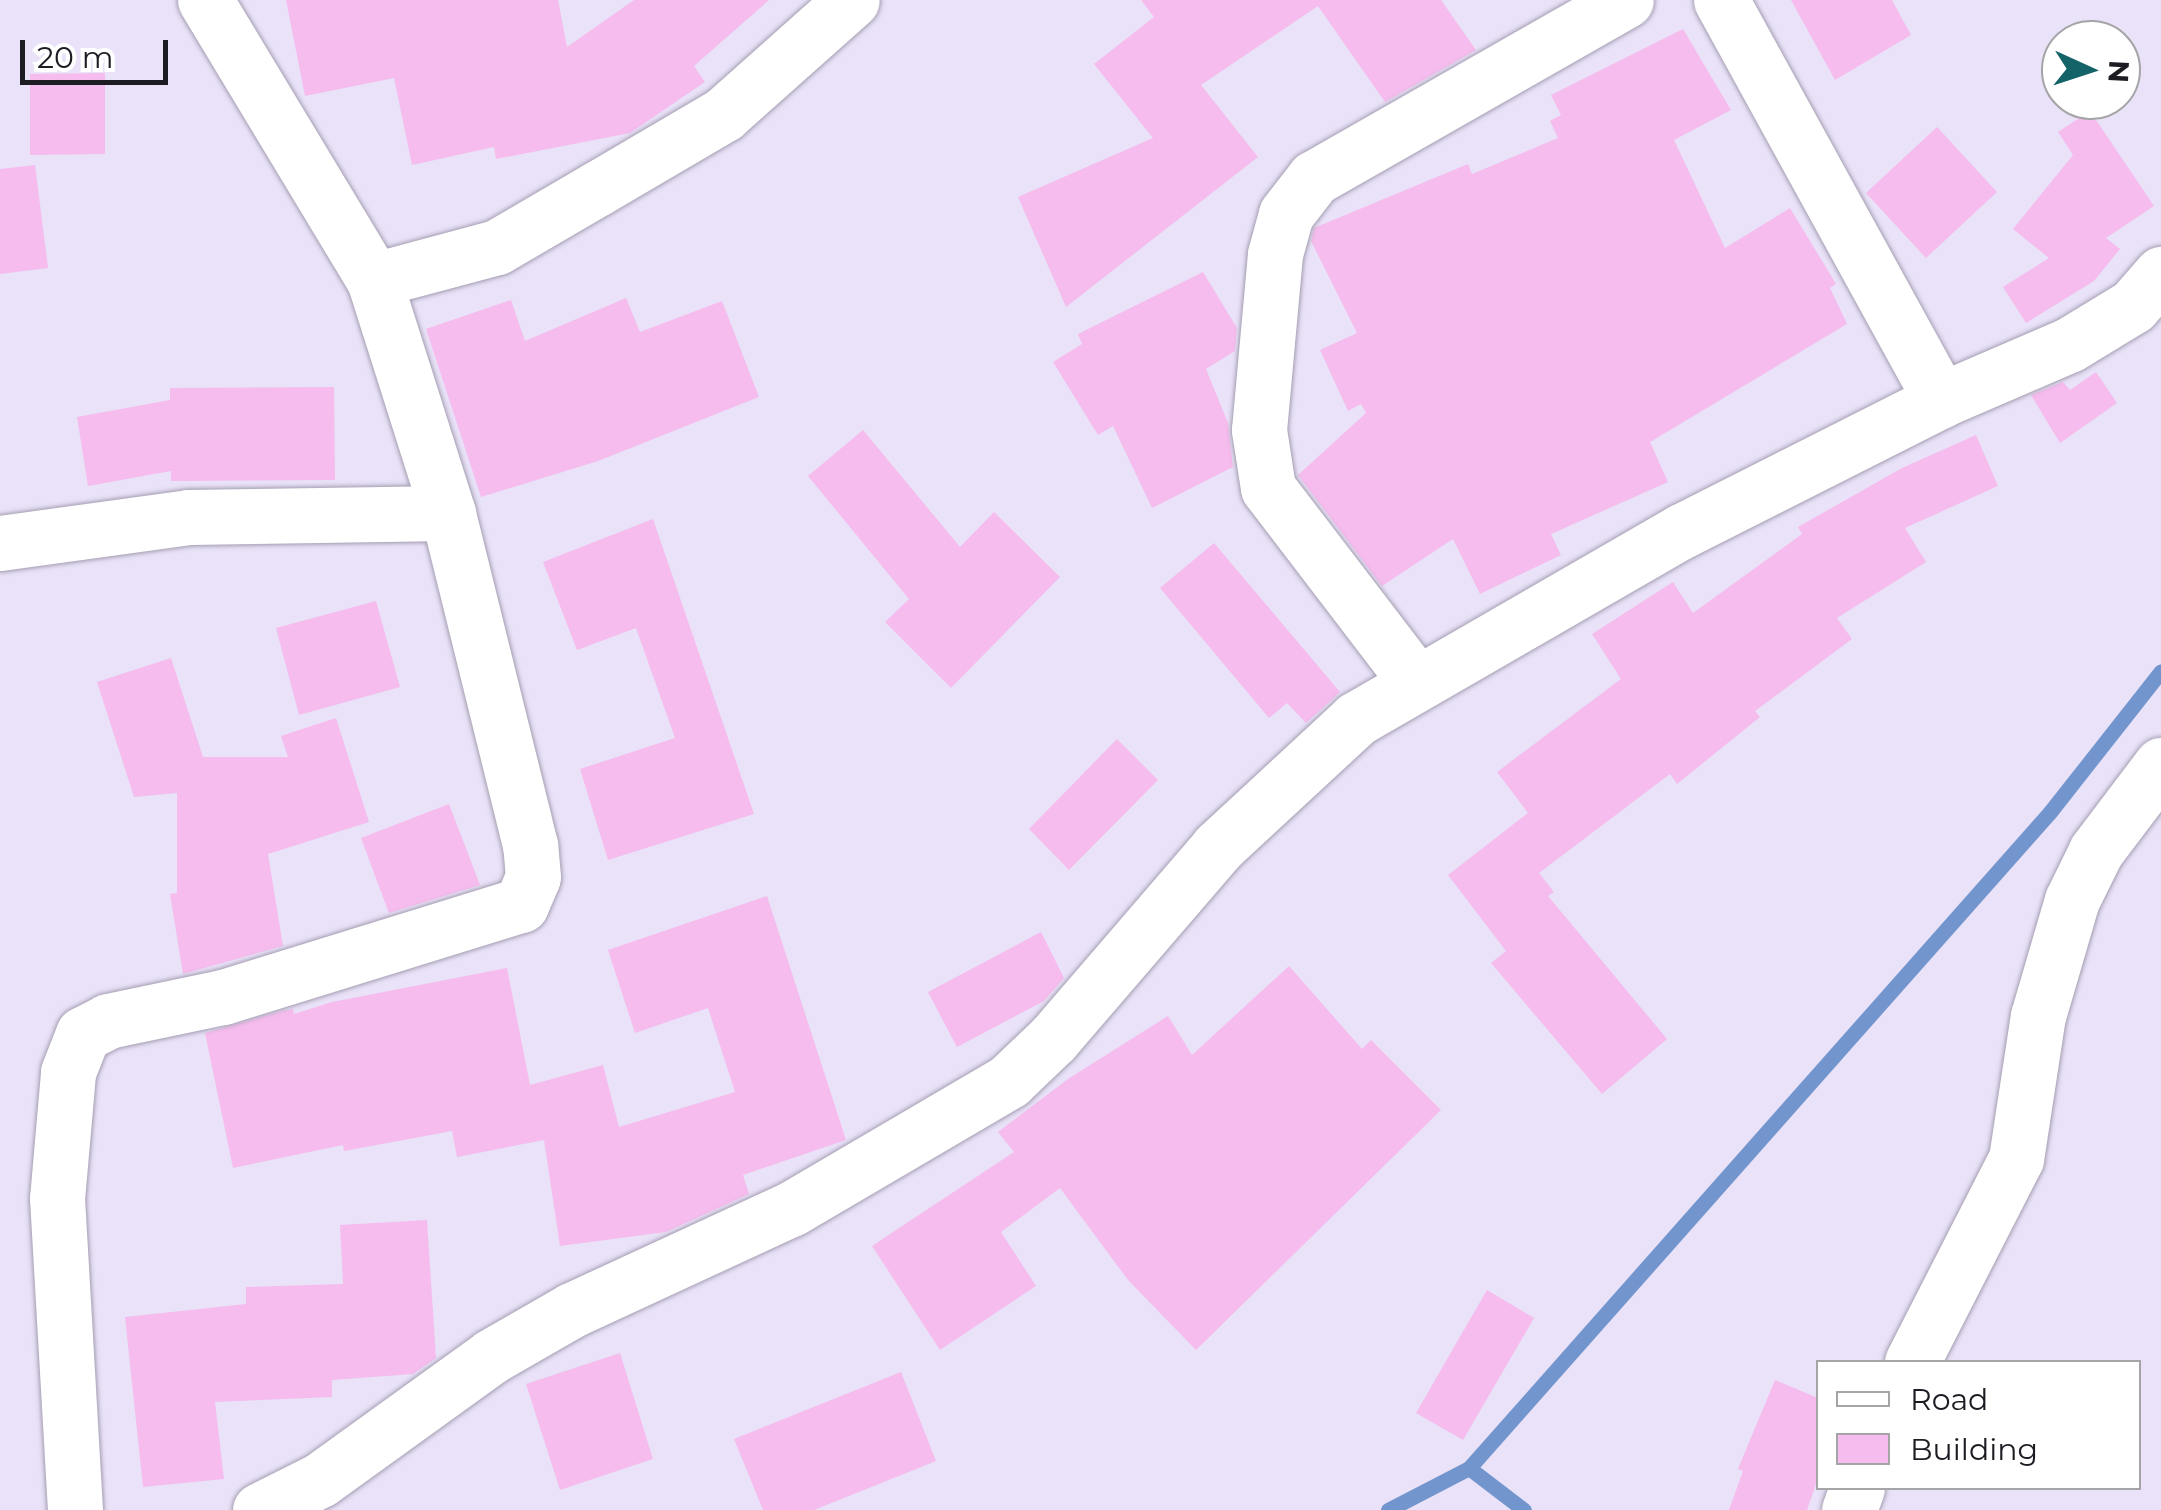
<!DOCTYPE html>
<style>
body{margin:0}
#map{position:relative;width:2161px;height:1510px;overflow:hidden;background:#e9e2f8;font-family:Montserrat,sans-serif}
div>[style]{position:absolute}
.stream>*{height:15px;margin:-7.5px;padding:0 7.5px;transform-origin:7.5px;border-radius:7.5px;background:#7395cd}
.building>*{inset:0;background:#f5bced}
.roads{filter:drop-shadow(0 0 2px #a59eb2) drop-shadow(0 0 2px #a59eb2)}
.minor>*{height:55px;margin:-27.5px;padding:0 27.5px;transform-origin:27.5px;border-radius:27.5px;background:#fff}
span{translate:-50% -50%;white-space:nowrap;text-align:center;line-height:1.15;-webkit-text-stroke:8px #fff;paint-order:stroke}
.legend{position:absolute;left:1816px;top:1360px;width:325px;height:130px;box-sizing:border-box;background:#fff;border:2px solid #a5a4a7;margin:0;padding:12px 18px;list-style:none;font-size:30px;color:#1e1c23}
.legend li{display:flex;align-items:center;gap:20px;height:50px}
.legend b{width:50px;border:2px solid #a5a4a7}
.north{position:absolute;left:2041px;top:20px;width:100px;height:100px;box-sizing:border-box;background:#fff;border:2px solid #a5a4a7;border-radius:50%;rotate:93deg;font-size:28px;font-weight:700;line-height:40px;text-align:center;color:#1e1c23}
.north::after{content:'';display:block;margin:auto;width:35px;height:45px;background:#146369;clip-path:polygon(50% 0,100% 100%,50% 72%,0 100%)}
.scale{position:absolute;left:20px;top:40px;width:148px;height:45px;box-sizing:border-box;border:5px solid #1e1c23;border-top:0;padding-left:12px;font-size:30px;line-height:35px;white-space:nowrap;color:#1e1c23;-webkit-text-stroke:8px #fff;paint-order:stroke}
</style>
<div id="map">
<div class="stream">
<i style="left:1469px;top:1468px;width:69px;rotate:37.4deg"></i>
<i style="left:1388px;top:1510px;width:91px;rotate:-27.4deg"></i>
<i style="left:1469px;top:1468px;width:876px;rotate:-48.47deg"></i>
<i style="left:2050px;top:812px;width:179px;rotate:-51.8deg"></i>
</div>
<div class="building">
<i style="clip-path:polygon(286px 0,558px 0,567px 47px,634px 0,769px 0,694px 66px,705px 82px,630px 133px,496px 159px,494px 147px,412px 165px,394px 78px,305px 96px)"></i>
<i style="clip-path:polygon(1141px 0,1441px 0,1476px 50px,1385px 102px,1318px 6px,1201px 85px,1258px 157px,1066px 307px,1018px 197px,1153px 138px,1094px 64px,1154px 17px)"></i>
<i style="clip-path:polygon(1791px 0,1892px 0,1911px 35px,1835px 80px)"></i>
<i style="clip-path:polygon(1683px 29px,1731px 110px,1674px 140px,1725px 248px,1790px 208px,1836px 284px,1830px 288px,1847px 324px,1650px 442px,1668px 482px,1551px 534px,1561px 555px,1480px 594px,1453px 539px,1382px 586px,1298px 475px,1366px 413px,1361px 404px,1348px 411px,1320px 350px,1357px 333px,1311px 241px,1314px 228px,1468px 164px,1472px 174px,1558px 138px,1550px 121px,1561px 115px,1551px 95px)"></i>
<i style="clip-path:polygon(105px 73px,105px 154px,30px 155px,30px 74px)"></i>
<i style="clip-path:polygon(2090px 111px,2154px 206px,2106px 238px,2120px 249px,2094px 281px,2026px 323px,2003px 287px,2049px 258px,2013px 229px,2073px 155px,2058px 132px)"></i>
<i style="clip-path:polygon(1937px 127px,1997px 192px,1926px 258px,1866px 193px)"></i>
<i style="clip-path:polygon(35px 165px,48px 268px,0 274px,0 169px)"></i>
<i style="clip-path:polygon(1203px 272px,1237px 328px,1235px 351px,1206px 369px,1228px 423px,1233px 467px,1152px 508px,1113px 426px,1098px 435px,1053px 362px,1082px 344px,1078px 334px)"></i>
<i style="clip-path:polygon(626px 298px,640px 332px,722px 301px,759px 397px,598px 461px,481px 497px,426px 329px,511px 300px,525px 341px)"></i>
<i style="clip-path:polygon(2096px 372px,2117px 403px,2060px 443px,2031px 395px,2063px 382px,2070px 390px)"></i>
<i style="clip-path:polygon(334px 387px,335px 480px,171px 481px,171px 471px,88px 486px,77px 417px,170px 400px,170px 388px)"></i>
<i style="clip-path:polygon(863px 430px,960px 547px,994px 512px,1060px 577px,951px 688px,885px 622px,909px 599px,808px 476px)"></i>
<i style="clip-path:polygon(1976px 435px,1998px 486px,1905px 528px,1926px 562px,1837px 618px,1852px 639px,1755px 711px,1760px 717px,1677px 784px,1670px 774px,1539px 873px,1554px 892px,1548px 896px,1667px 1039px,1602px 1094px,1491px 963px,1506px 951px,1448px 875px,1528px 813px,1497px 772px,1621px 679px,1592px 634px,1673px 582px,1693px 613px,1802px 534px,1798px 527px,1902px 468px)"></i>
<i style="clip-path:polygon(653px 519px,754px 814px,608px 860px,580px 769px,675px 738px,636px 628px,577px 650px,543px 562px)"></i>
<i style="clip-path:polygon(1214px 543px,1340px 692px,1306px 723px,1287px 703px,1269px 718px,1160px 588px)"></i>
<i style="clip-path:polygon(376px 601px,400px 687px,299px 715px,276px 628px)"></i>
<i style="clip-path:polygon(171px 658px,203px 757px,288px 757px,281px 736px,336px 718px,369px 822px,268px 854px,283px 946px,183px 974px,170px 894px,177px 893px,177px 793px,134px 797px,97px 682px)"></i>
<i style="clip-path:polygon(1117px 739px,1158px 780px,1069px 870px,1029px 829px)"></i>
<i style="clip-path:polygon(449px 804px,480px 885px,389px 913px,361px 838px)"></i>
<i style="clip-path:polygon(767px 896px,846px 1140px,743px 1175px,749px 1194px,666px 1232px,560px 1246px,544px 1140px,457px 1157px,452px 1131px,344px 1151px,343px 1145px,233px 1168px,205px 1033px,282px 1011px,293px 1009px,294px 1014px,332px 1002px,507px 968px,530px 1085px,603px 1065px,619px 1127px,735px 1092px,708px 1008px,635px 1033px,608px 950px)"></i>
<i style="clip-path:polygon(1041px 932px,1064px 978px,1044px 1001px,957px 1047px,928px 992px)"></i>
<i style="clip-path:polygon(1289px 966px,1362px 1049px,1371px 1040px,1441px 1110px,1196px 1350px,1128px 1280px,1060px 1188px,1001px 1232px,1036px 1286px,940px 1350px,872px 1246px,1014px 1152px,998px 1132px,1068px 1079px,1168px 1016px,1192px 1055px)"></i>
<i style="clip-path:polygon(427px 1220px,436px 1358px,413px 1374px,332px 1380px,332px 1397px,215px 1402px,224px 1479px,143px 1487px,125px 1317px,246px 1304px,246px 1287px,343px 1284px,340px 1225px)"></i>
<i style="clip-path:polygon(1487px 1290px,1534px 1318px,1463px 1440px,1416px 1413px)"></i>
<i style="clip-path:polygon(620px 1353px,653px 1459px,560px 1490px,526px 1384px)"></i>
<i style="clip-path:polygon(901px 1372px,936px 1461px,814px 1510px,763px 1510px,734px 1439px)"></i>
<i style="clip-path:polygon(1775px 1380px,1818px 1398px,1818px 1478px,1807px 1510px,1729px 1510px,1743px 1471px,1738px 1469px)"></i>
</div>
<div class="roads">
<div class="minor">
<i style="left:1721px;top:0;width:457px;rotate:61.2deg"></i>
<i style="left:374px;top:280px;width:127px;rotate:-15deg"></i>
<i style="left:497px;top:247px;width:117px;rotate:-30.3deg"></i>
<i style="left:598px;top:188px;width:146px;rotate:-30.4deg"></i>
<i style="left:724px;top:114px;width:171px;rotate:-41.7deg"></i>
<i style="left:0;top:543px;width:191px;rotate:-7.8deg"></i>
<i style="left:189px;top:517px;width:259px;rotate:-0.9deg"></i>
<i style="left:1417px;top:683px;width:245px;rotate:-127.4deg"></i>
<i style="left:1268px;top:488px;width:59px;rotate:-98.8deg"></i>
<i style="left:1259px;top:430px;width:177px;rotate:-84.8deg"></i>
<i style="left:1275px;top:254px;width:41px;rotate:-74.6deg"></i>
<i style="left:1286px;top:214px;width:46px;rotate:-52.1deg"></i>
<i style="left:1314px;top:178px;width:359px;rotate:-29.7deg"></i>
<i style="left:1912px;top:1362px;width:228px;rotate:-62.9deg"></i>
<i style="left:2016px;top:1159px;width:145px;rotate:-81.3deg"></i>
<i style="left:2038px;top:1016px;width:121px;rotate:-73.7deg"></i>
<i style="left:2072px;top:900px;width:55px;rotate:-63.9deg"></i>
<i style="left:2096px;top:851px;width:108px;rotate:-52.9deg"></i>
<i style="left:75px;top:1510px;width:312px;rotate:-93.3deg"></i>
<i style="left:57px;top:1199px;width:127px;rotate:-85deg"></i>
<i style="left:68px;top:1072px;width:41px;rotate:-68.5deg"></i>
<i style="left:83px;top:1034px;width:28px;rotate:-27deg"></i>
<i style="left:108px;top:1021px;width:117px;rotate:-11.8deg"></i>
<i style="left:223px;top:997px;width:312px;rotate:-17.2deg"></i>
<i style="left:521px;top:905px;width:30px;rotate:-67deg"></i>
<i style="left:533px;top:877px;width:32px;rotate:-95deg"></i>
<i style="left:530px;top:845px;width:342px;rotate:-103.9deg"></i>
<i style="left:448px;top:513px;width:244px;rotate:-107.6deg"></i>
<i style="left:374px;top:280px;width:327px;rotate:-121.1deg"></i>
<i style="left:260px;top:1510px;width:67px;rotate:-26.6deg"></i>
<i style="left:320px;top:1480px;width:212px;rotate:-35.8deg"></i>
<i style="left:492px;top:1356px;width:92px;rotate:-29.9deg"></i>
<i style="left:572px;top:1310px;width:241px;rotate:-24.8deg"></i>
<i style="left:791px;top:1209px;width:253px;rotate:-30.4deg"></i>
<i style="left:1009px;top:1081px;width:61px;rotate:-43.7deg"></i>
<i style="left:1053px;top:1039px;width:253px;rotate:-49.3deg"></i>
<i style="left:1218px;top:847px;width:188px;rotate:-42.8deg"></i>
<i style="left:1356px;top:719px;width:376px;rotate:-30deg"></i>
<i style="left:1682px;top:531px;width:290px;rotate:-26.8deg"></i>
<i style="left:1941px;top:400px;width:139px;rotate:-23.3deg"></i>
<i style="left:2069px;top:345px;width:75px;rotate:-31.4deg"></i>
<i style="left:2133px;top:306px;width:43px;rotate:-48.8deg"></i>
<i style="left:1849px;top:1510px;width:23px;rotate:-70deg"></i>
</div>
</div>
<ul class="legend">
<li><b style="height:12px;background:#fff"></b>Road</li>
<li><b style="height:28px;background:#f5bced"></b>Building</li>
</ul>
<div class="north">N</div>
<div class="scale">20 m</div>
</div>
